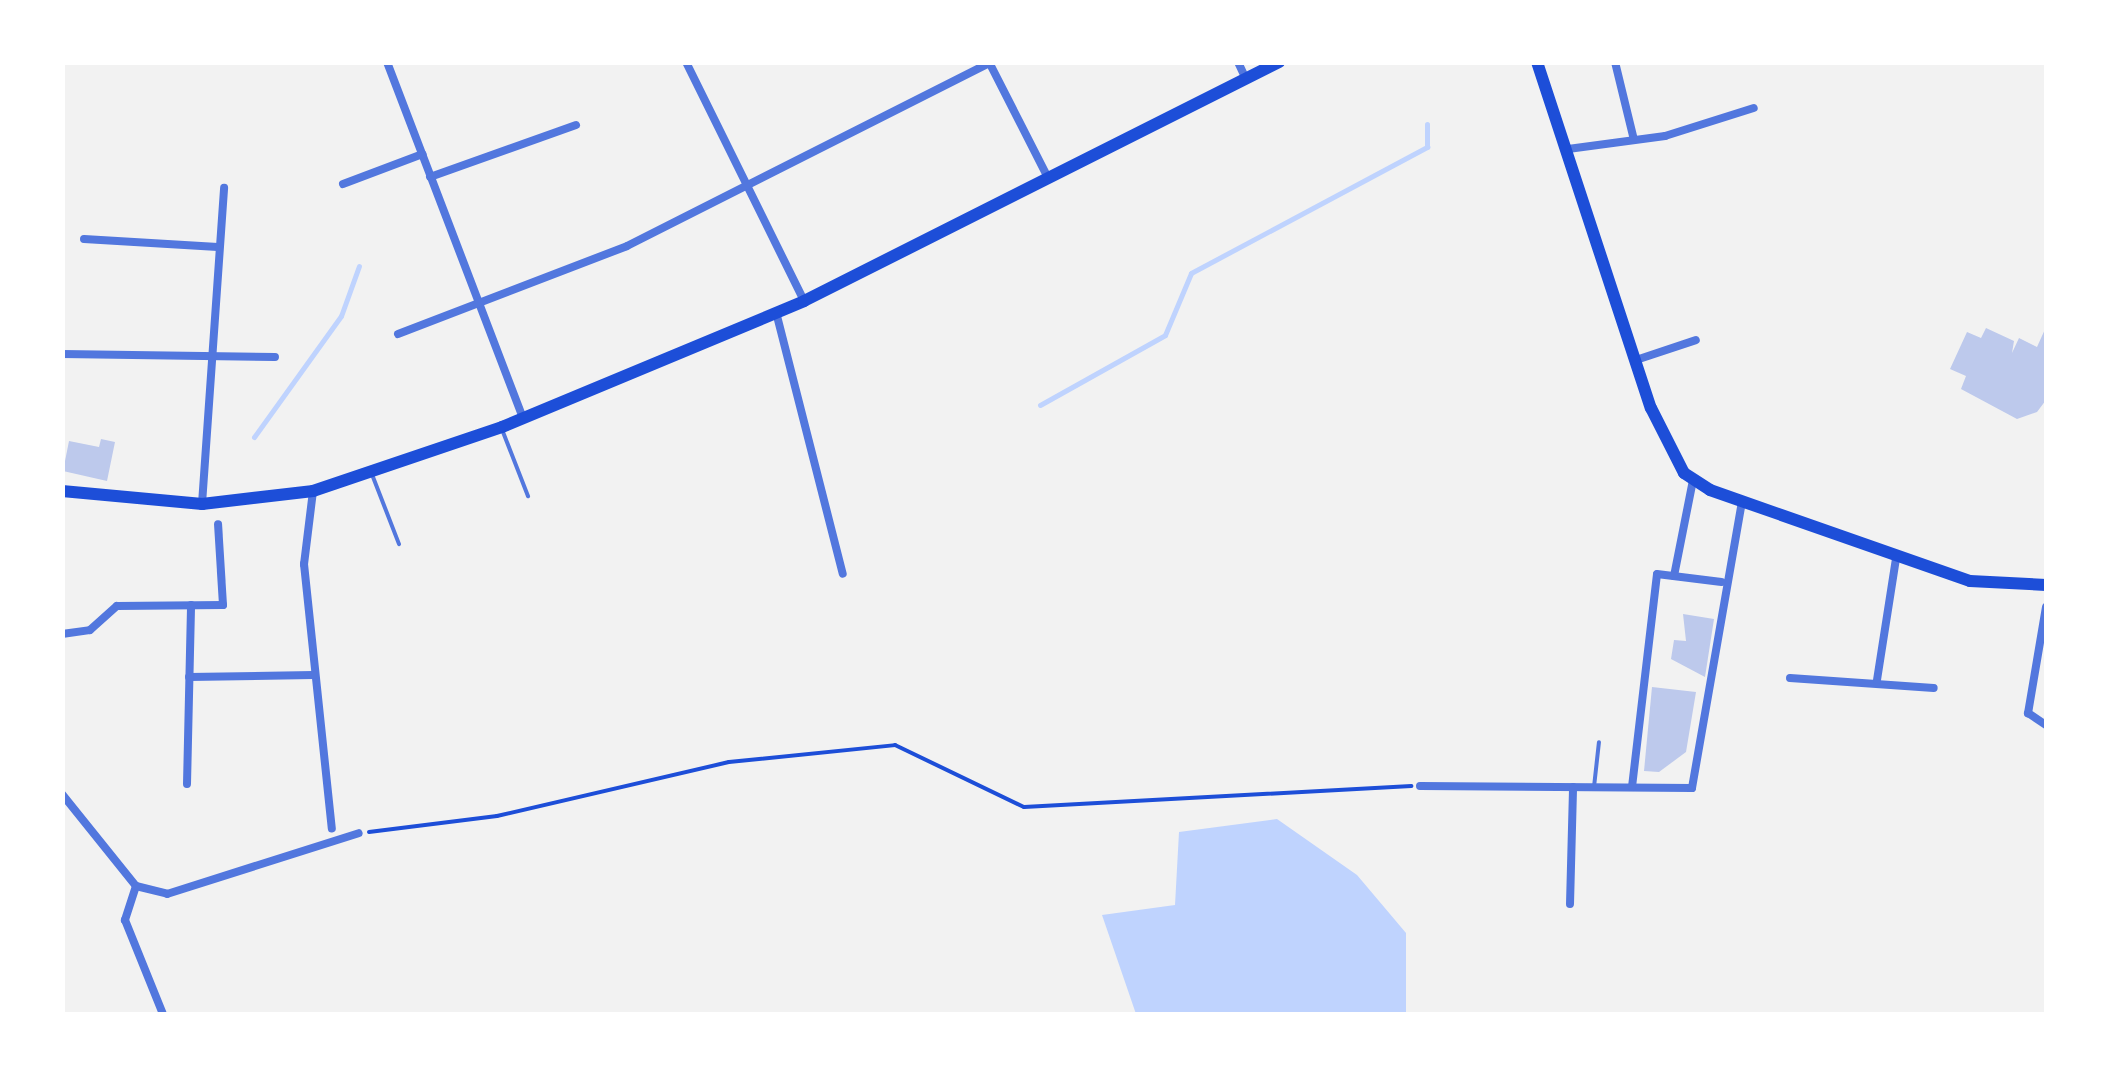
<!DOCTYPE html>
<style>
body{margin:0}
#map{position:relative;width:2109px;height:1077px;overflow:hidden;background:#f2f2f2;font-family:"Alegreya Sans",sans-serif}
div>[style]{position:absolute}
.water>*{inset:0;background:#bfd3fe}
.stream>*{height:5px;margin:-2.5px;padding:0 2.5px;transform-origin:2.5px;border-radius:2.5px;background:#bfd3fe}
.building>*{inset:0;background:#bdc9ec}
.path>*{height:4px;margin:-2px;padding:0 2px;transform-origin:2px;border-radius:2px;background:#1d4ed8}
.service>*{height:4px;margin:-2px;padding:0 2px;transform-origin:2px;border-radius:2px;background:#5277de}
.minor>*{height:8px;margin:-4px;padding:0 4px;transform-origin:4px;border-radius:4px;background:#5277de}
.primary>*{height:12px;margin:-6px;padding:0 6px;transform-origin:6px;border-radius:6px;background:#1d4ed8}
span{translate:-50% -50%;white-space:nowrap;text-align:center;line-height:1.15;-webkit-text-stroke:9px #fff;paint-order:stroke}
.frame{position:absolute;inset:0;border:65px solid #fff;pointer-events:none}
</style>
<div id="map">
<div class="water">
<i style="clip-path:polygon(1277px 819px,1357px 875px,1406px 933px,1406px 1014px,1136px 1014px,1102px 915px,1175px 905px,1179px 832px)"></i>
</div>
<div class="stream">
<i style="left:1040px;top:405px;width:143px;rotate:-29.2deg"></i>
<i style="left:1165px;top:335px;width:67px;rotate:-67.2deg"></i>
<i style="left:1191px;top:273px;width:268px;rotate:-28.1deg"></i>
<i style="left:1427px;top:147px;width:23px;rotate:-90deg"></i>
<i style="left:254px;top:437px;width:149px;rotate:-54.3deg"></i>
<i style="left:341px;top:316px;width:53px;rotate:-70.2deg"></i>
</div>
<div class="building">
<i style="clip-path:polygon(2046px 327px,2046px 400px,2037px 412px,2017px 419px,1961px 389px,1966px 376px,1950px 369px,1967px 332px,1981px 338px,1986px 328px,2014px 341px,2012px 353px,2019px 338px,2037px 347px)"></i>
<i style="clip-path:polygon(101px 439px,115px 442px,107px 481px,63px 471px,69px 441px,99px 447px)"></i>
<i style="clip-path:polygon(1683px 614px,1714px 619px,1705px 677px,1671px 659px,1674px 640px,1686px 641px)"></i>
<i style="clip-path:polygon(1652px 687px,1696px 692px,1686px 752px,1659px 772px,1644px 771px)"></i>
</div>
<div class="path">
<i style="left:369px;top:832px;width:129px;rotate:-7.1deg"></i>
<i style="left:497px;top:816px;width:238px;rotate:-13.1deg"></i>
<i style="left:729px;top:762px;width:167px;rotate:-5.8deg"></i>
<i style="left:895px;top:745px;width:143px;rotate:25.7deg"></i>
<i style="left:1024px;top:807px;width:388px;rotate:-3.1deg"></i>
</div>
<div class="service">
<i style="left:503px;top:432px;width:69px;rotate:68.7deg"></i>
<i style="left:373px;top:477px;width:72px;rotate:68.8deg"></i>
<i style="left:1594px;top:787px;width:45px;rotate:-83.7deg"></i>
</div>
<div class="minor">
<i style="left:387px;top:62px;width:381px;rotate:69.1deg"></i>
<i style="left:686px;top:62px;width:267px;rotate:63.7deg"></i>
<i style="left:989px;top:62px;width:130px;rotate:63deg"></i>
<i style="left:1238px;top:62px;width:19px;rotate:65deg"></i>
<i style="left:1615px;top:62px;width:80px;rotate:76.3deg"></i>
<i style="left:1568px;top:149px;width:98px;rotate:-7.6deg"></i>
<i style="left:1665px;top:136px;width:93px;rotate:-17.5deg"></i>
<i style="left:430px;top:177px;width:155px;rotate:-19.6deg"></i>
<i style="left:343px;top:184px;width:85px;rotate:-20.6deg"></i>
<i style="left:84px;top:239px;width:134px;rotate:3.4deg"></i>
<i style="left:776px;top:312px;width:270px;rotate:75.7deg"></i>
<i style="left:398px;top:334px;width:245px;rotate:-21deg"></i>
<i style="left:627px;top:246px;width:409px;rotate:-26.8deg"></i>
<i style="left:62px;top:354px;width:213px;rotate:0.8deg"></i>
<i style="left:1636px;top:360px;width:63px;rotate:-18.4deg"></i>
<i style="left:313px;top:491px;width:74px;rotate:97deg"></i>
<i style="left:304px;top:564px;width:266px;rotate:84deg"></i>
<i style="left:202px;top:504px;width:317px;rotate:-86deg"></i>
<i style="left:1674px;top:576px;width:98px;rotate:-78.8deg"></i>
<i style="left:2046px;top:607px;width:108px;rotate:99.6deg"></i>
<i style="left:2028px;top:713px;width:22px;rotate:34deg"></i>
<i style="left:62px;top:634px;width:28px;rotate:-8deg"></i>
<i style="left:90px;top:630px;width:36px;rotate:-42deg"></i>
<i style="left:117px;top:606px;width:106px;rotate:-0.5deg"></i>
<i style="left:223px;top:605px;width:81px;rotate:-93.5deg"></i>
<i style="left:189px;top:677px;width:124px;rotate:-0.9deg"></i>
<i style="left:1790px;top:678px;width:144px;rotate:4deg"></i>
<i style="left:1877px;top:680px;width:123px;rotate:-81.1deg"></i>
<i style="left:187px;top:784px;width:179px;rotate:-88.7deg"></i>
<i style="left:1420px;top:786px;width:272px;rotate:0.4deg"></i>
<i style="left:1692px;top:788px;width:291px;rotate:-80.1deg"></i>
<i style="left:1632px;top:787px;width:214px;rotate:-83.3deg"></i>
<i style="left:1657px;top:574px;width:65px;rotate:7deg"></i>
<i style="left:62px;top:794px;width:118px;rotate:51.2deg"></i>
<i style="left:136px;top:886px;width:36px;rotate:108deg"></i>
<i style="left:125px;top:920px;width:101px;rotate:68deg"></i>
<i style="left:136px;top:886px;width:32px;rotate:14deg"></i>
<i style="left:167px;top:894px;width:201px;rotate:-17.6deg"></i>
<i style="left:1570px;top:904px;width:117px;rotate:-88.5deg"></i>
</div>
<div class="primary">
<i style="left:1537px;top:62px;width:364px;rotate:71.8deg"></i>
<i style="left:1651px;top:408px;width:73px;rotate:63.1deg"></i>
<i style="left:1684px;top:473px;width:31px;rotate:33deg"></i>
<i style="left:1710px;top:490px;width:275px;rotate:19.3deg"></i>
<i style="left:1970px;top:581px;width:76px;rotate:3deg"></i>
<i style="left:62px;top:491px;width:141px;rotate:5.3deg"></i>
<i style="left:202px;top:504px;width:112px;rotate:-6.7deg"></i>
<i style="left:313px;top:491px;width:200px;rotate:-18.7deg"></i>
<i style="left:502px;top:427px;width:327px;rotate:-22.6deg"></i>
<i style="left:804px;top:301px;width:532px;rotate:-26.71deg"></i>
</div>
<div class="frame"></div>
</div>
